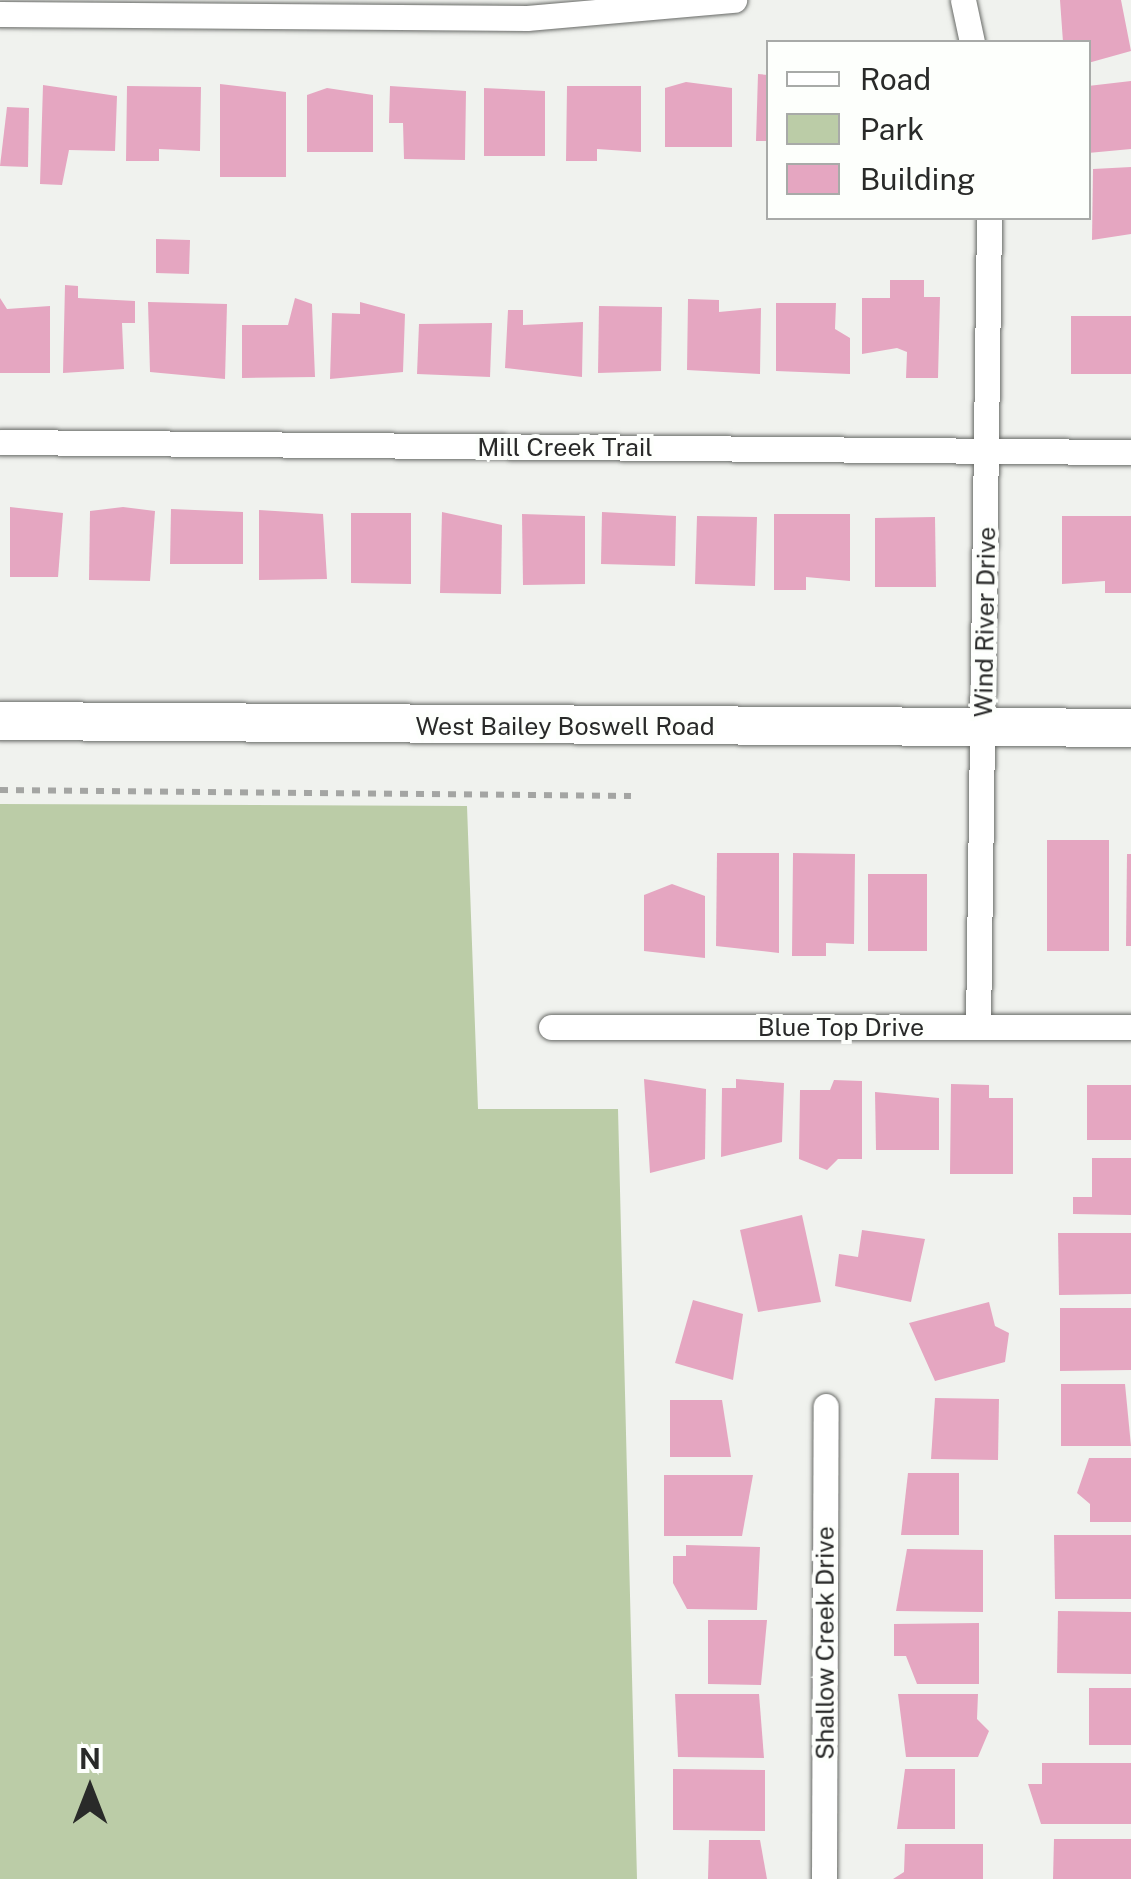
<!DOCTYPE html>
<style>
body{margin:0}
#map{position:relative;width:1131px;height:1879px;overflow:hidden;background:#f0f2ee;font-family:"Public Sans",sans-serif}
div>[style]{position:absolute}
.green>*{inset:0;background:#bbcca7}
.building>*{inset:0;background:#e5a6c1}
.path>*{height:6px;margin-top:-3px;transform-origin:0;background:repeating-linear-gradient(90deg,#a4a5a3 0 8px,transparent 0 16px)}
.roads{filter:drop-shadow(0 0 2px #686a67) drop-shadow(0 0 2px #686a67)}
.minor>*{height:25px;margin:-12.5px;padding:0 12.5px;transform-origin:12.5px;border-radius:12.5px;background:#fff}
.secondary>*{height:38px;margin:-19px;padding:0 19px;transform-origin:19px;border-radius:19px;background:#fff}
span{translate:-50% -50%;white-space:nowrap;text-align:center;line-height:1.15;-webkit-text-stroke:8px #fdfffc;paint-order:stroke}
.street-label{font-size:25px;color:#292a29}
.legend{position:absolute;left:766px;top:40px;width:325px;height:180px;box-sizing:border-box;background:#fdfffc;border:2px solid #a8aaa8;margin:0;padding:12px 18px;list-style:none;font-size:30px;color:#292a29}
.legend li{display:flex;align-items:center;gap:20px;height:50px}
.legend b{width:50px;border:2px solid #a8aaa8}
.north{position:absolute;left:40px;top:1739px;width:100px;height:100px;-webkit-text-stroke:8px #fdfffc;paint-order:stroke;rotate:0deg;font-size:28px;font-weight:700;line-height:40px;text-align:center;color:#292a29}
.north::after{content:'';display:block;margin:auto;width:35px;height:45px;background:#292a29;clip-path:polygon(50% 0,100% 100%,50% 72%,0 100%)}
</style>
<div id="map">
<div class="green">
<i style="clip-path:polygon(0 804px,467px 806px,478px 1109px,618px 1109px,637px 1879px,0 1879px)"></i>
</div>
<div class="building">
<i style="clip-path:polygon(1060px 0,1121px 0,1131px 51px,1088px 63px,1088px 42px,1063px 42px)"></i>
<i style="clip-path:polygon(758px 74px,768px 75px,768px 141px,756px 141px)"></i>
<i style="clip-path:polygon(1131px 81px,1131px 149px,1088px 153px,1088px 86px)"></i>
<i style="clip-path:polygon(686px 82px,732px 88px,732px 147px,665px 147px,665px 88px)"></i>
<i style="clip-path:polygon(220px 84px,286px 92px,286px 177px,220px 177px)"></i>
<i style="clip-path:polygon(43px 85px,117px 96px,115px 151px,69px 150px,62px 185px,40px 184px)"></i>
<i style="clip-path:polygon(127px 86px,201px 87px,200px 151px,159px 149px,159px 161px,126px 161px)"></i>
<i style="clip-path:polygon(390px 86px,466px 91px,465px 160px,404px 159px,403px 123px,389px 123px)"></i>
<i style="clip-path:polygon(567px 86px,641px 86px,641px 152px,597px 149px,597px 161px,566px 161px)"></i>
<i style="clip-path:polygon(327px 88px,373px 95px,373px 152px,307px 152px,307px 95px)"></i>
<i style="clip-path:polygon(484px 88px,545px 91px,545px 156px,484px 156px)"></i>
<i style="clip-path:polygon(7px 107px,29px 108px,28px 167px,0 166px)"></i>
<i style="clip-path:polygon(1131px 167px,1131px 234px,1092px 240px,1093px 169px)"></i>
<i style="clip-path:polygon(156px 239px,190px 240px,189px 274px,156px 273px)"></i>
<i style="clip-path:polygon(890px 280px,924px 280px,924px 297px,940px 297px,938px 378px,906px 378px,907px 352px,897px 348px,862px 354px,862px 298px,890px 298px)"></i>
<i style="clip-path:polygon(65px 285px,78px 286px,78px 298px,135px 301px,135px 323px,122px 323px,124px 369px,63px 373px)"></i>
<i style="clip-path:polygon(0 298px,7px 309px,50px 306px,50px 373px,0 373px)"></i>
<i style="clip-path:polygon(295px 298px,312px 304px,315px 377px,242px 378px,242px 325px,288px 325px)"></i>
<i style="clip-path:polygon(688px 299px,719px 300px,719px 312px,761px 308px,760px 374px,687px 370px)"></i>
<i style="clip-path:polygon(148px 302px,227px 304px,225px 379px,150px 372px)"></i>
<i style="clip-path:polygon(360px 302px,405px 314px,403px 372px,330px 379px,332px 313px,360px 314px)"></i>
<i style="clip-path:polygon(776px 303px,836px 303px,835px 329px,850px 338px,850px 374px,776px 371px)"></i>
<i style="clip-path:polygon(599px 306px,662px 307px,661px 371px,598px 373px)"></i>
<i style="clip-path:polygon(508px 310px,523px 310px,523px 325px,583px 322px,582px 377px,505px 368px)"></i>
<i style="clip-path:polygon(1071px 316px,1131px 316px,1131px 374px,1071px 374px)"></i>
<i style="clip-path:polygon(492px 323px,490px 377px,417px 374px,419px 324px)"></i>
<i style="clip-path:polygon(10px 507px,63px 513px,58px 577px,10px 577px)"></i>
<i style="clip-path:polygon(123px 507px,155px 511px,150px 581px,89px 580px,90px 511px)"></i>
<i style="clip-path:polygon(171px 509px,243px 512px,243px 564px,170px 564px)"></i>
<i style="clip-path:polygon(259px 510px,323px 514px,327px 579px,259px 580px)"></i>
<i style="clip-path:polygon(442px 512px,502px 525px,501px 594px,440px 593px)"></i>
<i style="clip-path:polygon(602px 512px,676px 516px,675px 566px,601px 564px)"></i>
<i style="clip-path:polygon(351px 513px,411px 513px,411px 584px,351px 583px)"></i>
<i style="clip-path:polygon(522px 514px,585px 516px,585px 584px,523px 585px)"></i>
<i style="clip-path:polygon(774px 514px,850px 514px,850px 581px,806px 577px,806px 590px,774px 590px)"></i>
<i style="clip-path:polygon(697px 516px,757px 517px,755px 586px,695px 584px)"></i>
<i style="clip-path:polygon(1062px 516px,1131px 516px,1131px 593px,1105px 593px,1105px 581px,1062px 584px)"></i>
<i style="clip-path:polygon(935px 517px,936px 587px,875px 587px,875px 518px)"></i>
<i style="clip-path:polygon(1047px 840px,1109px 840px,1109px 951px,1047px 951px)"></i>
<i style="clip-path:polygon(717px 853px,779px 853px,779px 953px,716px 946px)"></i>
<i style="clip-path:polygon(793px 853px,855px 854px,854px 944px,826px 943px,826px 956px,792px 956px)"></i>
<i style="clip-path:polygon(1127px 854px,1131px 854px,1131px 946px,1126px 946px)"></i>
<i style="clip-path:polygon(868px 874px,927px 874px,927px 951px,868px 951px)"></i>
<i style="clip-path:polygon(672px 884px,705px 896px,705px 958px,644px 951px,644px 895px)"></i>
<i style="clip-path:polygon(644px 1079px,706px 1089px,705px 1159px,650px 1173px)"></i>
<i style="clip-path:polygon(736px 1079px,784px 1083px,782px 1142px,721px 1157px,722px 1088px,736px 1088px)"></i>
<i style="clip-path:polygon(834px 1080px,862px 1081px,862px 1159px,838px 1159px,827px 1170px,799px 1159px,800px 1090px,830px 1090px)"></i>
<i style="clip-path:polygon(951px 1084px,989px 1085px,989px 1098px,1013px 1098px,1013px 1174px,950px 1174px)"></i>
<i style="clip-path:polygon(1087px 1085px,1131px 1085px,1131px 1140px,1087px 1140px)"></i>
<i style="clip-path:polygon(875px 1092px,939px 1098px,939px 1150px,876px 1150px)"></i>
<i style="clip-path:polygon(1092px 1158px,1131px 1158px,1131px 1215px,1073px 1214px,1073px 1197px,1092px 1197px)"></i>
<i style="clip-path:polygon(802px 1215px,821px 1302px,758px 1312px,740px 1230px)"></i>
<i style="clip-path:polygon(862px 1230px,925px 1239px,911px 1302px,835px 1286px,839px 1254px,858px 1257px)"></i>
<i style="clip-path:polygon(1058px 1233px,1131px 1233px,1131px 1294px,1059px 1295px)"></i>
<i style="clip-path:polygon(693px 1300px,743px 1314px,733px 1380px,675px 1363px)"></i>
<i style="clip-path:polygon(989px 1302px,995px 1326px,1009px 1333px,1005px 1362px,935px 1381px,909px 1323px)"></i>
<i style="clip-path:polygon(1060px 1308px,1131px 1308px,1131px 1370px,1060px 1371px)"></i>
<i style="clip-path:polygon(1061px 1384px,1125px 1384px,1131px 1446px,1061px 1446px)"></i>
<i style="clip-path:polygon(935px 1398px,999px 1399px,998px 1460px,931px 1459px)"></i>
<i style="clip-path:polygon(670px 1400px,722px 1400px,731px 1457px,670px 1457px)"></i>
<i style="clip-path:polygon(1089px 1458px,1131px 1458px,1131px 1522px,1090px 1522px,1090px 1504px,1077px 1493px)"></i>
<i style="clip-path:polygon(908px 1473px,959px 1473px,959px 1535px,901px 1535px)"></i>
<i style="clip-path:polygon(664px 1475px,753px 1475px,742px 1536px,664px 1536px)"></i>
<i style="clip-path:polygon(1054px 1535px,1131px 1535px,1131px 1599px,1055px 1599px)"></i>
<i style="clip-path:polygon(686px 1545px,760px 1547px,757px 1610px,687px 1609px,673px 1583px,673px 1556px,686px 1556px)"></i>
<i style="clip-path:polygon(907px 1549px,983px 1550px,983px 1612px,896px 1611px)"></i>
<i style="clip-path:polygon(1058px 1611px,1131px 1612px,1131px 1674px,1057px 1673px)"></i>
<i style="clip-path:polygon(708px 1620px,767px 1620px,761px 1685px,708px 1684px)"></i>
<i style="clip-path:polygon(979px 1623px,979px 1684px,917px 1684px,906px 1656px,894px 1656px,894px 1624px)"></i>
<i style="clip-path:polygon(1089px 1688px,1131px 1688px,1131px 1745px,1089px 1745px)"></i>
<i style="clip-path:polygon(675px 1694px,759px 1694px,764px 1758px,678px 1757px)"></i>
<i style="clip-path:polygon(898px 1694px,978px 1694px,977px 1719px,989px 1731px,978px 1757px,906px 1757px)"></i>
<i style="clip-path:polygon(1042px 1763px,1131px 1763px,1131px 1824px,1041px 1824px,1028px 1784px,1042px 1784px)"></i>
<i style="clip-path:polygon(673px 1769px,765px 1770px,765px 1831px,673px 1830px)"></i>
<i style="clip-path:polygon(905px 1769px,955px 1769px,955px 1829px,897px 1829px)"></i>
<i style="clip-path:polygon(1054px 1839px,1131px 1839px,1131px 1879px,1053px 1879px)"></i>
<i style="clip-path:polygon(709px 1840px,760px 1840px,767px 1879px,708px 1879px)"></i>
<i style="clip-path:polygon(905px 1844px,983px 1844px,983px 1879px,893px 1879px,904px 1872px)"></i>
</div>
<div class="path">
<i style="left:0;top:790px;width:631px;rotate:0.54deg"></i>
</div>
<div class="roads">
<div class="minor">
<i style="left:963px;top:0;width:43px;rotate:77.9deg"></i>
<i style="left:0;top:14px;width:527px;rotate:0.43deg"></i>
<i style="left:527px;top:18px;width:208px;rotate:-5deg"></i>
<i style="left:0;top:442px;width:1131px;rotate:0.51deg"></i>
<i style="left:551px;top:1027px;width:580px"></i>
<i style="left:978px;top:1027px;width:809px;rotate:-89.22deg"></i>
<i style="left:824px;top:1879px;width:473px;rotate:-89.8deg"></i>
</div>
<div class="secondary">
<i style="left:0;top:721px;width:1131px;rotate:0.35deg"></i>
</div>
</div>
<div class="street-label">
<span style="left:565px;top:447px">Mill Creek Trail</span>
<span style="left:985px;top:622px;rotate:-89deg">Wind River Drive</span>
<span style="left:565px;top:726px">West Bailey Boswell Road</span>
<span style="left:841px;top:1027px">Blue Top Drive</span>
<span style="left:825px;top:1643px;rotate:-90deg">Shallow Creek Drive</span>
</div>
<ul class="legend">
<li><b style="height:12px;background:#fff"></b>Road</li>
<li><b style="height:28px;background:#bbcca7"></b>Park</li>
<li><b style="height:28px;background:#e5a6c1"></b>Building</li>
</ul>
<div class="north">N</div>
</div>
